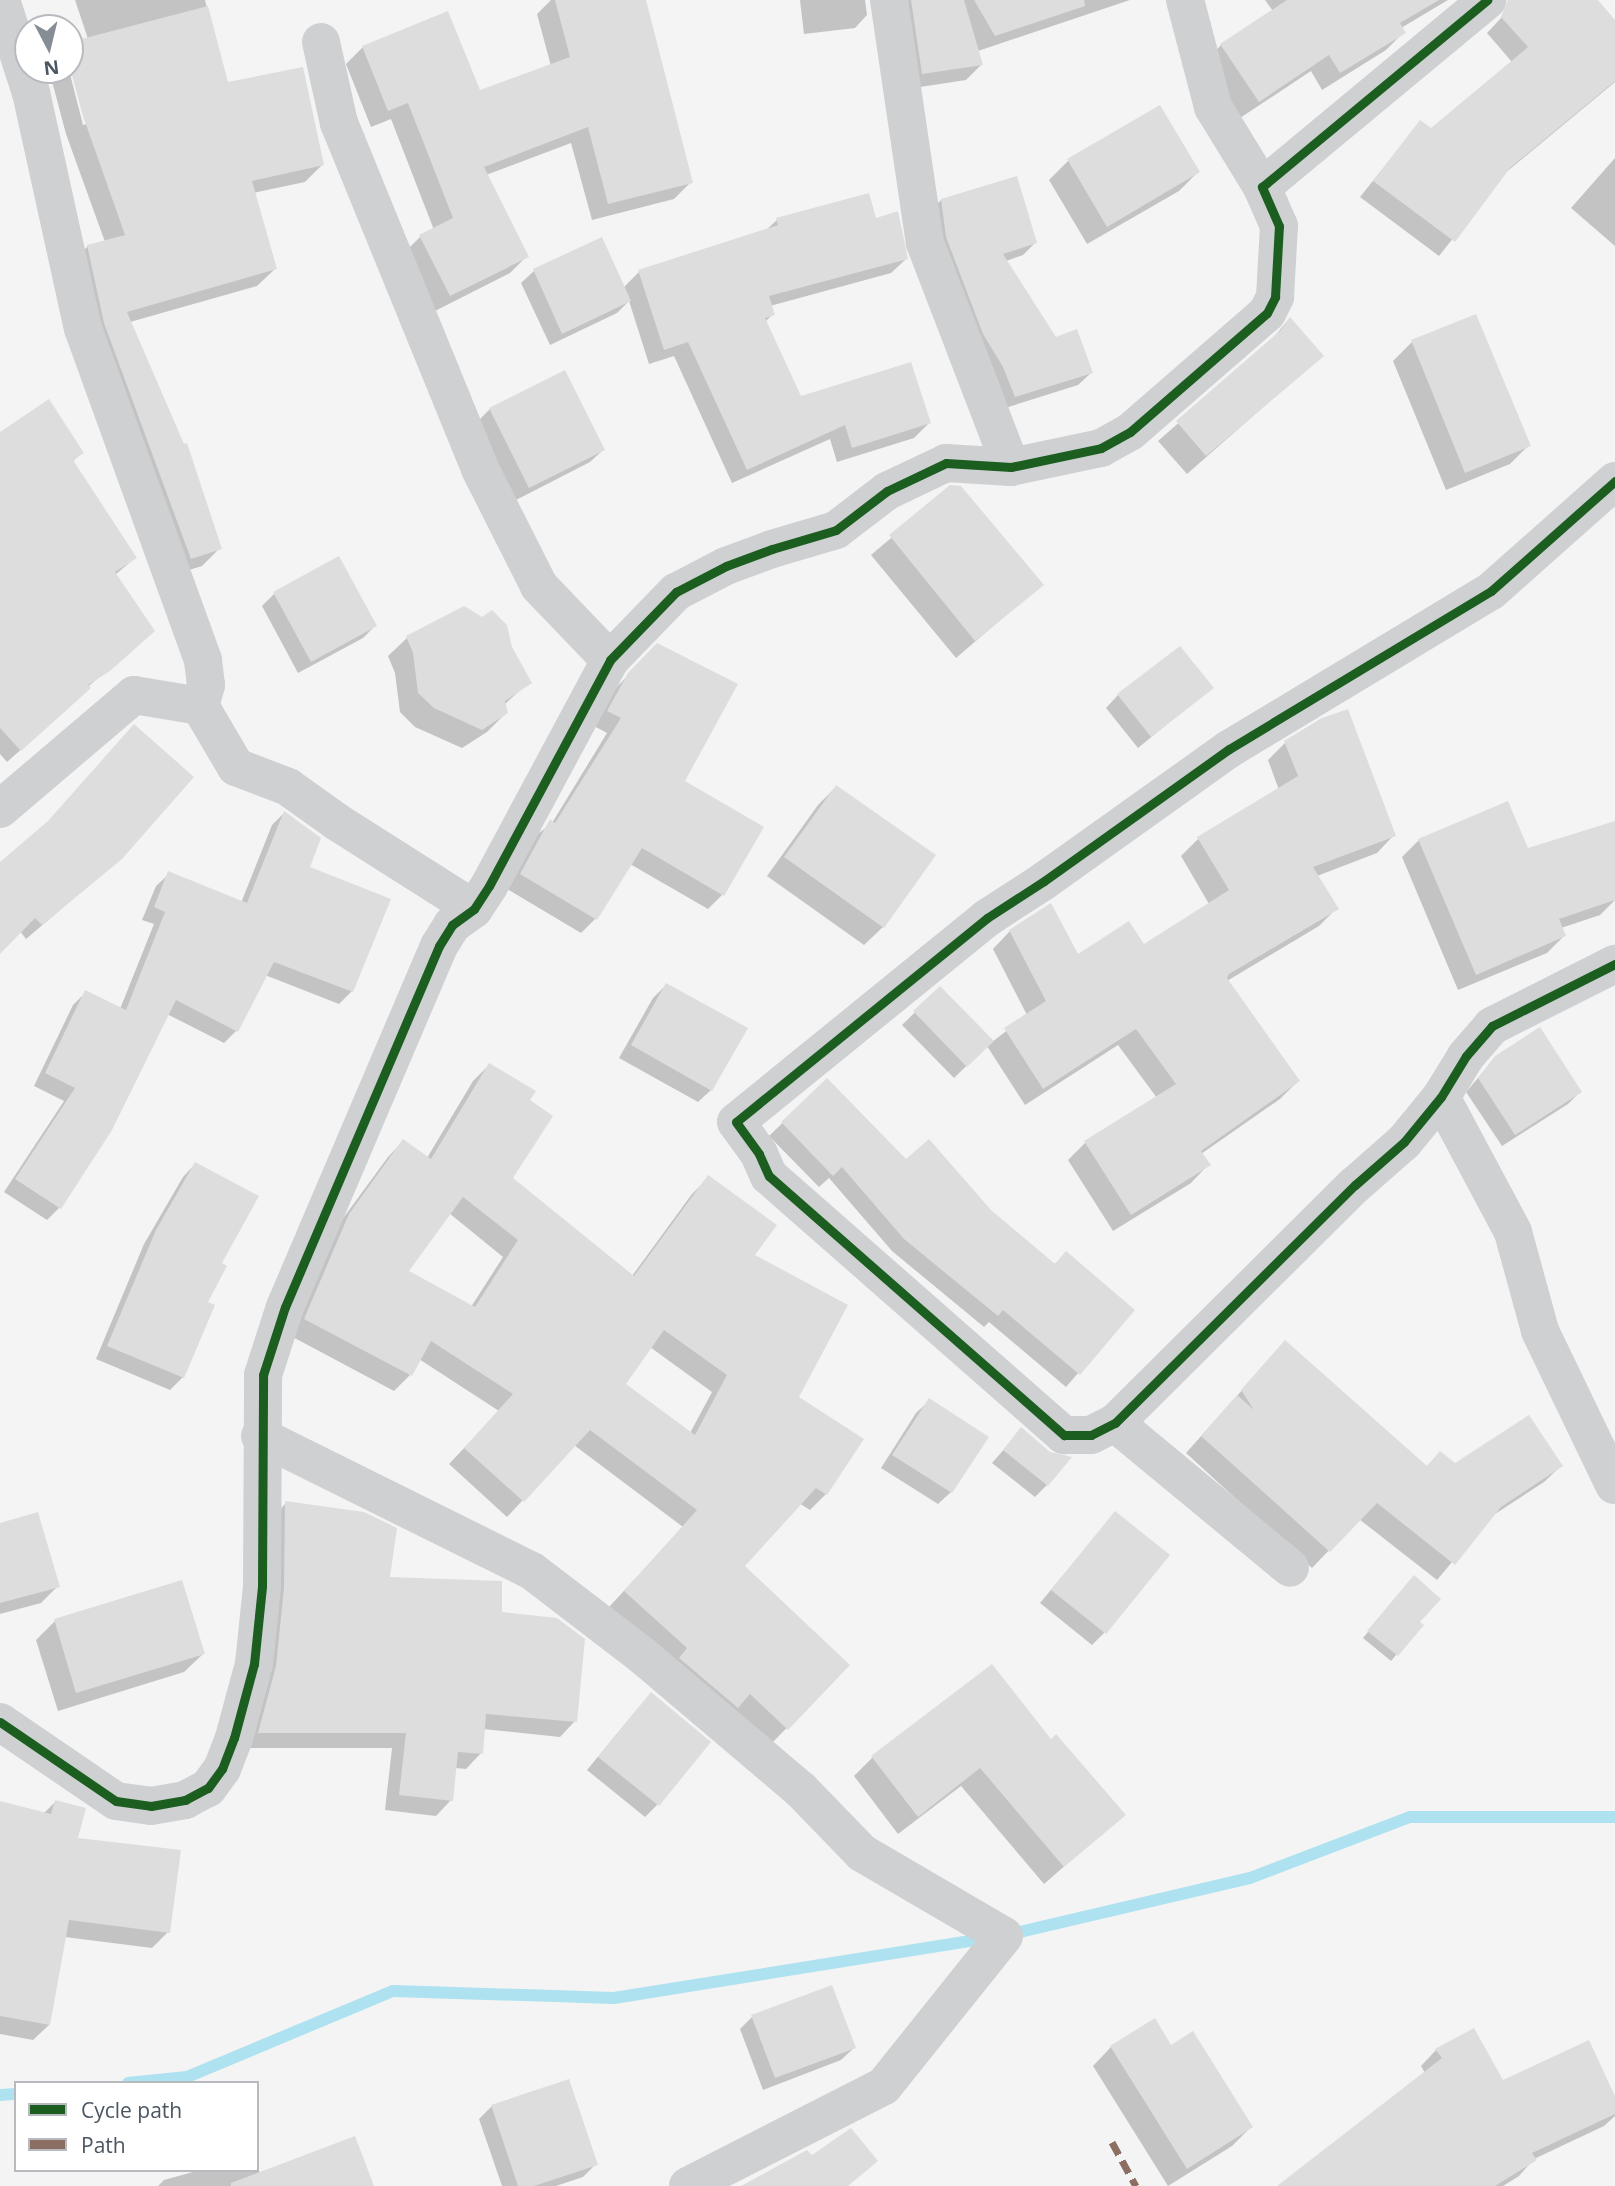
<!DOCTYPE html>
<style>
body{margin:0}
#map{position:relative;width:1615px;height:2186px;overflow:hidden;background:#f4f4f4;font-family:"Open Sans",sans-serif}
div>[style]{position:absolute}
.shadow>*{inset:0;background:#0003}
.stream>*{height:12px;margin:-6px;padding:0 6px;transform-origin:6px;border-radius:6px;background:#aee2f0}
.building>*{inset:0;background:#ddddde}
.minor>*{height:38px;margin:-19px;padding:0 19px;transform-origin:19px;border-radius:19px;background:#ced0d2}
.quiet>*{height:7px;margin-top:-3.5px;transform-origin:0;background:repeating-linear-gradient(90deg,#8d6e63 0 14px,transparent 0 21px)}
.cycleway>*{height:9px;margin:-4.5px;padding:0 4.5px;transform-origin:4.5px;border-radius:4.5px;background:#1b5e20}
span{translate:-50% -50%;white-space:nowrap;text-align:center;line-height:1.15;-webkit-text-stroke:5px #fff;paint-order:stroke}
.legend{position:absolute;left:14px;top:2081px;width:245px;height:91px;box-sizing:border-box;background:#fff;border:2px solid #b7bbc0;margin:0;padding:9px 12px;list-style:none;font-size:21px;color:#4a5661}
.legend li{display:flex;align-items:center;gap:14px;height:35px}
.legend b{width:35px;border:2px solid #b7bbc0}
.north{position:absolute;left:14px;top:14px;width:70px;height:70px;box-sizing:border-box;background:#fff;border:2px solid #b7bbc0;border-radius:50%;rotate:173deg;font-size:19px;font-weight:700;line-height:28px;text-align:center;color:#4a5661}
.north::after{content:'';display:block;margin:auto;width:24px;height:32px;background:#868d94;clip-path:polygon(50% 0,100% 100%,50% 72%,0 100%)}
</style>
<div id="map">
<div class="shadow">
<i style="clip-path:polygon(75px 0,205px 0,227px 85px,322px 165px,305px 182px,253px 193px,275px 269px,257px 286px,130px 322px,220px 548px,202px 566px,173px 575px,70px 264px,88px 246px,105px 242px,66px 134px,49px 70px,69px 70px,83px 125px,87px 124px,70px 61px,70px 44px,88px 39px)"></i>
<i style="clip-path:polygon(551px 0,644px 0,691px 182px,674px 199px,592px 220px,571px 143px,486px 175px,527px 256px,510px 273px,433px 312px,403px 254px,420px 237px,434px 230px,391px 119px,371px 127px,346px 64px,363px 47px,479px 93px,551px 66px,537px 14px)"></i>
<i style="clip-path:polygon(800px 0,865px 0,867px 15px,855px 28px,804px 34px)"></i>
<i style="clip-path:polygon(889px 0,1130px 0,978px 51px,981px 65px,966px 80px,907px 89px)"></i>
<i style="clip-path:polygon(1265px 0,1448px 0,1401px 28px,1404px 32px,1386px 50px,1322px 90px,1311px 71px,1240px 118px,1204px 63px,1221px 45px,1273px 11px)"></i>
<i style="clip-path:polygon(1518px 0,1596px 0,1615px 23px,1615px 82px,1504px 174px,1439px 256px,1360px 197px,1420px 122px,1431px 130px,1512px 62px,1487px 33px)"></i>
<i style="clip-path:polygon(1615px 158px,1615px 246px,1571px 208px)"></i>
<i style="clip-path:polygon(1068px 161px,1198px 172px,1179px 191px,1087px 244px,1049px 180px)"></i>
<i style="clip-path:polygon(941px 200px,1035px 243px,1023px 255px,1006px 261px,1055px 339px,1091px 373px,1078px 385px,1002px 409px,929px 213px)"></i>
<i style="clip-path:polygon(777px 220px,875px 220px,906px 259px,891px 273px,770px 306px,773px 314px,765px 322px,800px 399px,929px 423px,914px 438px,837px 462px,830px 439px,732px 483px,674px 356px,649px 364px,629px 301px,617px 313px,550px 345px,521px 283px,534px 271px,601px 240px,623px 288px,639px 272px,765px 231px)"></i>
<i style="clip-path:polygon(1289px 319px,1321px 356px,1187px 474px,1158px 441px,1267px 345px)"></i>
<i style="clip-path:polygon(1465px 320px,1529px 445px,1510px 464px,1446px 490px,1393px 361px,1412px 342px)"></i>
<i style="clip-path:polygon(564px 373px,603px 450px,590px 462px,516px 500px,477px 422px,490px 409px)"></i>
<i style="clip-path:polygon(0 434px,82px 452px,72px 462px,135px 558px,115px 575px,138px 645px,79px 694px,0 574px)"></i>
<i style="clip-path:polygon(950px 488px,1041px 585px,956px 658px,871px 555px)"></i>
<i style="clip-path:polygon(274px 594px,375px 626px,363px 638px,298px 673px,262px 606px)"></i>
<i style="clip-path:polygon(464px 608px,511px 647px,529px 682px,504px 705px,506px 713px,487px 732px,462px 748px,415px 727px,400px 712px,395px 673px,388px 656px,407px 638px)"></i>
<i style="clip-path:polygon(0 630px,52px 722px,7px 762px,0 754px)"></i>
<i style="clip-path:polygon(657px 645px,682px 781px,722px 895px,708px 909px,630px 864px,595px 919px,581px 933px,507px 889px,535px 836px,552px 823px,607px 733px,594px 726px,614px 690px)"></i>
<i style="clip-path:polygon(1211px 688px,1138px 748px,1106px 708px,1118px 695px)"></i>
<i style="clip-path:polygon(1286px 742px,1394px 835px,1377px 853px,1317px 876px,1336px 909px,1319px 926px,1227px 981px,1298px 1081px,1280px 1099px,1201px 1154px,1208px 1165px,1191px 1183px,1113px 1231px,1068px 1160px,1085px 1143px,1157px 1098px,1118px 1045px,1025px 1105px,987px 1046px,954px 1078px,902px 1025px,940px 988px,992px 1042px,1027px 1015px,993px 949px,1010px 931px,1077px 956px,1143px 946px,1209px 904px,1181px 856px,1198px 839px,1279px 790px,1268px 760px)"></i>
<i style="clip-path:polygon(836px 787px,883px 927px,864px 945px,767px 876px,818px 805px)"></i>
<i style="clip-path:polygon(284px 813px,352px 991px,339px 1004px,265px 975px,236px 1031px,224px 1043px,167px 1014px,59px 1208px,47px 1220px,4px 1192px,64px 1101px,34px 1086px,73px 1005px,85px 993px,120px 1009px,154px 924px,142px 920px,156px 886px,169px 874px,241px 903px,272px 825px)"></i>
<i style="clip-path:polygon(1419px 840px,1527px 850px,1615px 893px,1615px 900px,1600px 915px,1561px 928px,1564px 936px,1547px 953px,1458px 990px,1402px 857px)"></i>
<i style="clip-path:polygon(121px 858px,26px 939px,20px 931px,0 951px,0 865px)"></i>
<i style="clip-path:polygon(666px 985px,711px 1090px,698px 1102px,619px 1058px,653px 998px)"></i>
<i style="clip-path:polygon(1496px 1057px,1580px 1092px,1568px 1104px,1502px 1146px,1466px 1092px)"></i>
<i style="clip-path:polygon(evenodd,489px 1065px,527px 1101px,510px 1178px,632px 1276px,692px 1194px,708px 1178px,752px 1256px,797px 1398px,862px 1439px,826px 1494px,810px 1510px,799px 1503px,743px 1566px,848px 1665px,771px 1744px,609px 1607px,683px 1527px,574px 1445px,507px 1517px,449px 1464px,499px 1411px,419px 1359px,410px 1375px,394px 1391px,289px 1335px,333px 1232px,388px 1157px,403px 1141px,427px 1158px,473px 1081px,489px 1065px,449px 1213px,503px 1257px,471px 1307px,406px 1272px,449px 1213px,489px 1065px,650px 1347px,712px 1392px,690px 1433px,623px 1384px,650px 1347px)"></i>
<i style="clip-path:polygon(827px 1080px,906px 1161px,1054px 1265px,1066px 1253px,1133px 1310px,1066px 1387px,989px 1322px,984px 1327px,892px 1251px,829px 1178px,819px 1187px,769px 1136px)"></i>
<i style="clip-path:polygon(195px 1164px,219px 1264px,183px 1377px,170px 1390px,96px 1359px,144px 1244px,183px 1177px)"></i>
<i style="clip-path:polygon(1285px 1342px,1426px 1467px,1440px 1453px,1455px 1465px,1561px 1466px,1544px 1482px,1489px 1518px,1437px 1580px,1359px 1519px,1312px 1568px,1186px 1453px)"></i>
<i style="clip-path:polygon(929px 1401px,951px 1492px,938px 1504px,881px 1468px,916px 1413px)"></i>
<i style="clip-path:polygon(1022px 1429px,1047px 1485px,1035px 1497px,992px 1463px)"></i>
<i style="clip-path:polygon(286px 1503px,388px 1578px,575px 1721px,560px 1737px,483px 1729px,481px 1753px,466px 1769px,455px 1768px,451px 1800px,436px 1816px,385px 1810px,392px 1748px,244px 1748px,271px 1519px)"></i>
<i style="clip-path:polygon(1115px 1513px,1104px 1633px,1092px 1645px,1040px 1603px)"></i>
<i style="clip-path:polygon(0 1525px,58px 1586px,41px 1603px,0 1614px)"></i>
<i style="clip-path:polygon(1408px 1583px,1417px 1622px,1421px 1625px,1391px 1661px,1363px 1638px)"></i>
<i style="clip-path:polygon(55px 1621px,203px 1654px,184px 1672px,58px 1711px,36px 1640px)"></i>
<i style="clip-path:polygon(639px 1707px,657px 1805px,645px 1817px,587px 1770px)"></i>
<i style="clip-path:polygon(1051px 1741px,1123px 1815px,1044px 1884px,961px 1786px,898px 1834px,854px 1776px,872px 1758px)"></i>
<i style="clip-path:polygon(0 1802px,43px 1814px,55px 1802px,76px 1839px,168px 1932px,152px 1948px,65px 1937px,49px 2025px,33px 2040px,0 2034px)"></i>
<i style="clip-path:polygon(752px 2017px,854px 2048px,841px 2060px,763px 2090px,740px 2029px)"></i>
<i style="clip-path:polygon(1111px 2047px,1170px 2047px,1251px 2127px,1232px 2146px,1168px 2186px,1093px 2066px)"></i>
<i style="clip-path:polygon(1436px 2050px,1502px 2083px,1615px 2100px,1615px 2116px,1604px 2126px,1534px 2159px,1519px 2176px,1503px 2186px,1279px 2186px,1425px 2073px,1421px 2066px)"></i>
<i style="clip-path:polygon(492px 2106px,596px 2164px,583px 2177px,556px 2186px,502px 2186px,479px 2119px)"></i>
<i style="clip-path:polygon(257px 2163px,260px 2174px,372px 2186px,158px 2186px,164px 2180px,200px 2170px,257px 2170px)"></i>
</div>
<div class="stream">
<i style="left:1007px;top:1935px;width:250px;rotate:-13.2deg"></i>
<i style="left:1250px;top:1878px;width:171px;rotate:-20.9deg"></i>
<i style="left:1410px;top:1817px;width:205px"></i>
<i style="left:128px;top:2083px;width:59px;rotate:-5.8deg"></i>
<i style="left:187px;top:2077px;width:223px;rotate:-22.7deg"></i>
<i style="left:393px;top:1991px;width:221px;rotate:1.8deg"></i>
<i style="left:614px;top:1998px;width:380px;rotate:-9.1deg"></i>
<i style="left:0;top:2095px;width:16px;rotate:-4deg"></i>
</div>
<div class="building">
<i style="clip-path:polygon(555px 0,646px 0,693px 183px,608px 204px,588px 127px,484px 167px,529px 257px,450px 296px,419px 235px,453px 218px,408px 103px,388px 111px,362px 46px,448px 11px,480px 90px,570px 57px)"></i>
<i style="clip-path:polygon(911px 0,964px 0,983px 65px,922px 74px)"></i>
<i style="clip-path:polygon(974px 0,1084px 0,1085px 6px,995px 36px)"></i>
<i style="clip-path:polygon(1287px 0,1439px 0,1400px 23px,1406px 33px,1340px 73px,1329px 55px,1259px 102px,1220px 44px)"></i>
<i style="clip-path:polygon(1508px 0,1598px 0,1615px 20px,1615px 81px,1510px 168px,1455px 242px,1373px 181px,1420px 120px,1431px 128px,1528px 47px,1501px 17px)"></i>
<i style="clip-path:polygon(208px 6px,228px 82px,303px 67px,324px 165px,252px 181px,277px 269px,127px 312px,184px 444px,187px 443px,222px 549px,191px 559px,104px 323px,87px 245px,125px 235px,83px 116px,70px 68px,70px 42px)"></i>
<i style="clip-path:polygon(1160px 105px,1200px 172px,1107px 227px,1067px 159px)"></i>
<i style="clip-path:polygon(1017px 176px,1037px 243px,1003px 254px,1056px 337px,1077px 329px,1093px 373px,1015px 397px,1003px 367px,983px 334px,946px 237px,941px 199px)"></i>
<i style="clip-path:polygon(869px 193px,876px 218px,898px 211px,908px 259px,769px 296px,775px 315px,765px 318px,801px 396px,911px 362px,931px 423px,852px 448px,845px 425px,747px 470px,688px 342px,664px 350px,638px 270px,778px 225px,776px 218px)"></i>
<i style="clip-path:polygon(602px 237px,631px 301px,562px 334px,533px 269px)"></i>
<i style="clip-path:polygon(1476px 314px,1531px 446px,1465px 473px,1411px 340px)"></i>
<i style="clip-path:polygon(1290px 317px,1324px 356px,1206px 456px,1176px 421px,1281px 330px)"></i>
<i style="clip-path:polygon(565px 370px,605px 450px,529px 488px,489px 408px)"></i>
<i style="clip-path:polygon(49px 399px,84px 453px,73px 460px,137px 558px,115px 572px,155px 631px,110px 671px,88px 685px,91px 688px,21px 751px,0 728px,0 432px)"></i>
<i style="clip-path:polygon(950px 485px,961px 486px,1044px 585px,975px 641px,889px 535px)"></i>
<i style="clip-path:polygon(339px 556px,377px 626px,311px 662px,273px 592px)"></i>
<i style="clip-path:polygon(464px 606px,482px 617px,492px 610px,507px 625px,512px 647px,532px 683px,505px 701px,508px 713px,482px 730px,434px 708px,418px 693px,413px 653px,406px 636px)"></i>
<i style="clip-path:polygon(657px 643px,738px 684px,685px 781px,764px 827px,724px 896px,642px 848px,597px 920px,520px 874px,550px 819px,555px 823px,621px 718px,607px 711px,628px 673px)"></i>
<i style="clip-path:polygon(1180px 646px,1214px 688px,1151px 737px,1117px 694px)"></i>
<i style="clip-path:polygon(1348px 709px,1396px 836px,1313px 867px,1339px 909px,1229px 974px,1227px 978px,1300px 1081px,1201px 1151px,1211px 1165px,1131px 1215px,1084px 1141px,1176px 1084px,1136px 1029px,1043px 1089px,1004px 1028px,1046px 1001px,1009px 930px,1051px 903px,1078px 954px,1129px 921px,1144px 944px,1229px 890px,1197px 837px,1298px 776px,1284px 741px,1322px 718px)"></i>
<i style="clip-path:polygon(134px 724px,194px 777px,122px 859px,42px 925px,35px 918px,0 954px,0 862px,48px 821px)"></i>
<i style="clip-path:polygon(836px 785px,936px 855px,884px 928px,784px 857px)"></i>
<i style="clip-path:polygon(1508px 801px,1528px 848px,1615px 821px,1615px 900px,1559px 919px,1566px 936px,1476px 975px,1418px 839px)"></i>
<i style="clip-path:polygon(284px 811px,321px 838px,310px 867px,391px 899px,353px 992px,274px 962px,238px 1032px,176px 1000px,112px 1130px,61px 1209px,15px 1179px,75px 1088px,45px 1073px,85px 990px,126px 1010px,165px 912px,154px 907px,168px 871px,247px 903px)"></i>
<i style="clip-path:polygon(666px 983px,748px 1028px,712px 1091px,631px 1045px)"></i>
<i style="clip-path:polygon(940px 986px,994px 1041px,967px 1067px,913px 1011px)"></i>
<i style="clip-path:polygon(1540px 1027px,1582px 1092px,1515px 1135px,1478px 1078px,1495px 1056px)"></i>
<i style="clip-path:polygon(evenodd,489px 1063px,536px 1091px,530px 1100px,553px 1116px,513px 1178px,634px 1276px,708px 1175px,777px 1225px,755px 1255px,848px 1305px,799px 1397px,864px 1439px,827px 1495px,816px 1488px,745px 1566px,850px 1665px,788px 1730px,750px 1694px,738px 1708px,679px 1658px,687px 1648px,624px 1591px,697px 1510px,590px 1430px,524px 1502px,464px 1448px,513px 1394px,431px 1341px,412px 1376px,304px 1319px,349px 1214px,403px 1139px,431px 1159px,489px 1063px,463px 1197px,518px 1240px,475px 1307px,409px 1271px,463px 1197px,489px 1063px,664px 1330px,727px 1375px,695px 1435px,626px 1384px,664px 1330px)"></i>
<i style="clip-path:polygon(827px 1078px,906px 1159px,929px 1139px,991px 1210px,1055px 1264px,1066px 1251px,1135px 1310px,1080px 1375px,1003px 1310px,998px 1316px,904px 1239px,842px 1167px,833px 1176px,781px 1122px)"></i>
<i style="clip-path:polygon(195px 1162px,259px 1196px,222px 1263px,227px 1266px,208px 1302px,215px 1305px,184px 1378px,107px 1346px,156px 1230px)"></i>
<i style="clip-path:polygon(1285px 1340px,1427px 1466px,1440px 1451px,1455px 1463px,1529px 1415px,1563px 1466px,1501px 1507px,1455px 1565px,1377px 1503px,1330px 1552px,1201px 1436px,1237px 1395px,1254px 1410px,1241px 1390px)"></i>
<i style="clip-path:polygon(929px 1398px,989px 1437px,952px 1493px,892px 1455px)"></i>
<i style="clip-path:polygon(1021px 1427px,1050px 1452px,1072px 1457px,1048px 1486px,1003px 1450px)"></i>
<i style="clip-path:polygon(285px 1501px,364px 1512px,397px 1528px,390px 1577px,502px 1581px,502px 1612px,557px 1618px,585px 1639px,577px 1722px,486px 1714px,483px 1754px,458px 1752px,453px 1801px,399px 1795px,406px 1733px,258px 1733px,276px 1666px,284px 1588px)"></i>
<i style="clip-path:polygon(1115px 1511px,1170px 1555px,1106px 1634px,1051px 1590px)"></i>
<i style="clip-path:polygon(38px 1512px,60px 1587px,0 1603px,0 1523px)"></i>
<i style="clip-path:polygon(1414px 1575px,1441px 1599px,1420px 1622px,1424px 1625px,1398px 1656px,1367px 1631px)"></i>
<i style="clip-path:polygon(182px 1580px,205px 1654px,76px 1693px,54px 1619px)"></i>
<i style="clip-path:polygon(992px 1664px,1051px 1739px,1056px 1734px,1126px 1815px,1064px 1867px,980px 1768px,918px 1817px,871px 1756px)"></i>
<i style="clip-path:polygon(651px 1692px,711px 1742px,659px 1806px,598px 1757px)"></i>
<i style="clip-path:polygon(55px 1800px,86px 1808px,78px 1838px,181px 1850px,170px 1933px,69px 1920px,50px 2025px,0 2016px,0 1801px,51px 1814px)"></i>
<i style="clip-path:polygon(832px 1985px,856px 2048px,775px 2078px,751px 2015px)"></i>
<i style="clip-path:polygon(1155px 2018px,1171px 2045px,1193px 2031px,1253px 2127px,1187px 2169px,1110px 2046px)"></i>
<i style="clip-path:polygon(1474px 2028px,1503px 2080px,1589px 2040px,1615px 2096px,1615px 2114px,1532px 2153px,1537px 2160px,1495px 2186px,1277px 2186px,1442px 2058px,1435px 2049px)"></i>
<i style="clip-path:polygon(569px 2079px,598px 2165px,534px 2186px,518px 2186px,491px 2105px)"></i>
<i style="clip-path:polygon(851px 2128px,878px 2161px,848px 2186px,741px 2186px,807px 2150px,812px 2155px)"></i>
<i style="clip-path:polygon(355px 2136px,374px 2186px,231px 2186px,231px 2183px)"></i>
</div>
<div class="minor">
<i style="left:889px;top:0;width:246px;rotate:81.6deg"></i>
<i style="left:925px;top:243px;width:240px;rotate:69deg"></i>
<i style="left:1185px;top:0;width:111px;rotate:75.3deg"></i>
<i style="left:1213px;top:107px;width:94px;rotate:58.5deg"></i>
<i style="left:321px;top:42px;width:83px;rotate:77.5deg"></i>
<i style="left:339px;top:123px;width:374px;rotate:67.8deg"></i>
<i style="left:480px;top:469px;width:131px;rotate:63.2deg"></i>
<i style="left:539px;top:586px;width:103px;rotate:46.2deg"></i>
<i style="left:1615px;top:481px;width:166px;rotate:138.4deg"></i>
<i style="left:1491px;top:591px;width:306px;rotate:148.9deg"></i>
<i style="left:1229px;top:749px;width:227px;rotate:144.5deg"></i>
<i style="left:1044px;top:881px;width:68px;rotate:147deg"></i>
<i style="left:987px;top:918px;width:323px;rotate:140.9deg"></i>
<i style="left:736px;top:1122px;width:39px;rotate:54deg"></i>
<i style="left:759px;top:1154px;width:24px;rotate:66deg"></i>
<i style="left:769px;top:1176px;width:393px;rotate:41.3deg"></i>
<i style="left:1064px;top:1435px;width:27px"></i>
<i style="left:1091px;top:1435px;width:27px;rotate:-27deg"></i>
<i style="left:1115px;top:1423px;width:338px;rotate:-44.8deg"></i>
<i style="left:1355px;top:1185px;width:65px;rotate:-41.3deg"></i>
<i style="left:1404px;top:1142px;width:58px;rotate:-50.6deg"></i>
<i style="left:1441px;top:1097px;width:48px;rotate:-58.6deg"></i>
<i style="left:1466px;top:1056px;width:40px;rotate:-49deg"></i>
<i style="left:1492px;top:1026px;width:138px;rotate:-26.8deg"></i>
<i style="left:200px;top:706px;width:71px;rotate:59.5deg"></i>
<i style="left:236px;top:767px;width:56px;rotate:21deg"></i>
<i style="left:288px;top:787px;width:60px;rotate:35.5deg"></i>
<i style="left:337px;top:822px;width:162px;rotate:32.4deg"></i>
<i style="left:0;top:809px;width:176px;rotate:-40.4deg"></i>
<i style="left:134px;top:695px;width:67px;rotate:9.5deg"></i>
<i style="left:200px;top:706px;width:22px;rotate:-74deg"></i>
<i style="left:206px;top:685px;width:25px;rotate:-97deg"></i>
<i style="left:203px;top:660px;width:352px;rotate:-109.9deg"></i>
<i style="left:83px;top:329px;width:242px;rotate:-102.4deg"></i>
<i style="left:31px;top:93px;width:98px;rotate:-107.9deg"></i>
<i style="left:1441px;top:1097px;width:153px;rotate:61.9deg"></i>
<i style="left:1513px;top:1232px;width:103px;rotate:74.7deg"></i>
<i style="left:1540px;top:1331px;width:171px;rotate:64.3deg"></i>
<i style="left:1115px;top:1423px;width:227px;rotate:39.6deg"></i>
<i style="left:260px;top:1436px;width:304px;rotate:26.4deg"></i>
<i style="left:532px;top:1571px;width:140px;rotate:37.4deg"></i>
<i style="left:643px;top:1656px;width:207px;rotate:40.3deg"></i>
<i style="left:801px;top:1790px;width:88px;rotate:45.9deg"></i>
<i style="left:862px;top:1853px;width:164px;rotate:30.3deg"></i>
<i style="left:1004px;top:1936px;width:192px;rotate:128.7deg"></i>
<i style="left:884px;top:2086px;width:220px;rotate:153deg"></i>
<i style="left:0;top:1722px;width:140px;rotate:34.3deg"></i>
<i style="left:116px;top:1801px;width:35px;rotate:8deg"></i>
<i style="left:151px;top:1806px;width:35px;rotate:-10deg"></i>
<i style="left:185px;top:1800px;width:26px;rotate:-28deg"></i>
<i style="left:208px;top:1788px;width:24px;rotate:-54deg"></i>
<i style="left:222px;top:1769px;width:33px;rotate:-69deg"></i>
<i style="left:234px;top:1738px;width:77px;rotate:-74.9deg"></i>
<i style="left:254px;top:1664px;width:78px;rotate:-84.1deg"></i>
<i style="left:262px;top:1586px;width:211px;rotate:-89.7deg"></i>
<i style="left:263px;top:1375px;width:71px;rotate:-72.1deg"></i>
<i style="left:285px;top:1307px;width:392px;rotate:-66.9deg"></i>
<i style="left:439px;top:946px;width:25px;rotate:-58deg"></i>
<i style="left:452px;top:925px;width:27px;rotate:-36deg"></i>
<i style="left:474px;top:909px;width:27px;rotate:-57deg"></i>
<i style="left:489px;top:886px;width:256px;rotate:-61.8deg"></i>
<i style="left:610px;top:660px;width:95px;rotate:-45.9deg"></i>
<i style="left:676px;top:592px;width:56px;rotate:-27.5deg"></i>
<i style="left:726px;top:566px;width:49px;rotate:-20.3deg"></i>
<i style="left:772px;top:549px;width:67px;rotate:-16.5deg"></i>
<i style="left:836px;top:530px;width:64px;rotate:-37.4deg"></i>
<i style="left:887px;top:491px;width:65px;rotate:-25.4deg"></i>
<i style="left:946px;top:463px;width:65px;rotate:3.5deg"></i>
<i style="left:1011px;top:467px;width:92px;rotate:-11.9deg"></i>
<i style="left:1101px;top:448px;width:33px;rotate:-29deg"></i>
<i style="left:1130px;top:432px;width:181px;rotate:-41deg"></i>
<i style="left:1267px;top:313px;width:18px;rotate:-63deg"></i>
<i style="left:1275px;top:297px;width:71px;rotate:-86.8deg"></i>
<i style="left:1279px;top:226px;width:43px;rotate:-113.6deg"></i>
<i style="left:1262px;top:187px;width:293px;rotate:-39.7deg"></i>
</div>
<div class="quiet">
<i style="left:1112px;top:2142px;width:50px;rotate:61.4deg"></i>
</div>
<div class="cycleway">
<i style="left:1615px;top:481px;width:166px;rotate:138.4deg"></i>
<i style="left:1491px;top:591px;width:306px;rotate:148.9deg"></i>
<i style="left:1229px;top:749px;width:227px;rotate:144.5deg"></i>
<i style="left:1044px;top:881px;width:68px;rotate:147deg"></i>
<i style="left:987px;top:918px;width:323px;rotate:140.9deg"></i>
<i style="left:736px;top:1122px;width:39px;rotate:54deg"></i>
<i style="left:759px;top:1154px;width:24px;rotate:66deg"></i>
<i style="left:769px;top:1176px;width:393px;rotate:41.3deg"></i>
<i style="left:1064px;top:1435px;width:27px"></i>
<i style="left:1091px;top:1435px;width:27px;rotate:-27deg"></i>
<i style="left:1115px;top:1423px;width:338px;rotate:-44.8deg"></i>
<i style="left:1355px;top:1185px;width:65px;rotate:-41.3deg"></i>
<i style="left:1404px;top:1142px;width:58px;rotate:-50.6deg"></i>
<i style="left:1441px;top:1097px;width:48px;rotate:-58.6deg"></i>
<i style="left:1466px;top:1056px;width:40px;rotate:-49deg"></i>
<i style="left:1492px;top:1026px;width:138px;rotate:-26.8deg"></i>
<i style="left:0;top:1722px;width:140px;rotate:34.3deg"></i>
<i style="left:116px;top:1801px;width:35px;rotate:8deg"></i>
<i style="left:151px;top:1806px;width:35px;rotate:-10deg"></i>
<i style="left:185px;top:1800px;width:26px;rotate:-28deg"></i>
<i style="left:208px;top:1788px;width:24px;rotate:-54deg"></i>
<i style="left:222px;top:1769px;width:33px;rotate:-69deg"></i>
<i style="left:234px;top:1738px;width:77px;rotate:-74.9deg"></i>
<i style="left:254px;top:1664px;width:78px;rotate:-84.1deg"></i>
<i style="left:262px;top:1586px;width:211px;rotate:-89.7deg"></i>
<i style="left:263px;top:1375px;width:71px;rotate:-72.1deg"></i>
<i style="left:285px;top:1307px;width:392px;rotate:-66.9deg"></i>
<i style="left:439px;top:946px;width:25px;rotate:-58deg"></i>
<i style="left:452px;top:925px;width:27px;rotate:-36deg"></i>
<i style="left:474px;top:909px;width:27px;rotate:-57deg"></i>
<i style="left:489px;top:886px;width:256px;rotate:-61.8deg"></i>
<i style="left:610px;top:660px;width:95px;rotate:-45.9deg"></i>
<i style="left:676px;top:592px;width:56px;rotate:-27.5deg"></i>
<i style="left:726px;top:566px;width:49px;rotate:-20.3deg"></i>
<i style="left:772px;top:549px;width:67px;rotate:-16.5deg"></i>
<i style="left:836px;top:530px;width:64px;rotate:-37.4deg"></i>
<i style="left:887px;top:491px;width:65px;rotate:-25.4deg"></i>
<i style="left:946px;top:463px;width:65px;rotate:3.5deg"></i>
<i style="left:1011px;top:467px;width:92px;rotate:-11.9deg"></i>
<i style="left:1101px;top:448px;width:33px;rotate:-29deg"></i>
<i style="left:1130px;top:432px;width:181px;rotate:-41deg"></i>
<i style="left:1267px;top:313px;width:18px;rotate:-63deg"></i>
<i style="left:1275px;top:297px;width:71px;rotate:-86.8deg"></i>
<i style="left:1279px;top:226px;width:43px;rotate:-113.6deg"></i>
<i style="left:1262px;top:187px;width:293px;rotate:-39.7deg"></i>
</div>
<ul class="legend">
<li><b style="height:9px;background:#1b5e20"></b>Cycle path</li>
<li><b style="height:9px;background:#8d6e63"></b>Path</li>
</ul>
<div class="north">N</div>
</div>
